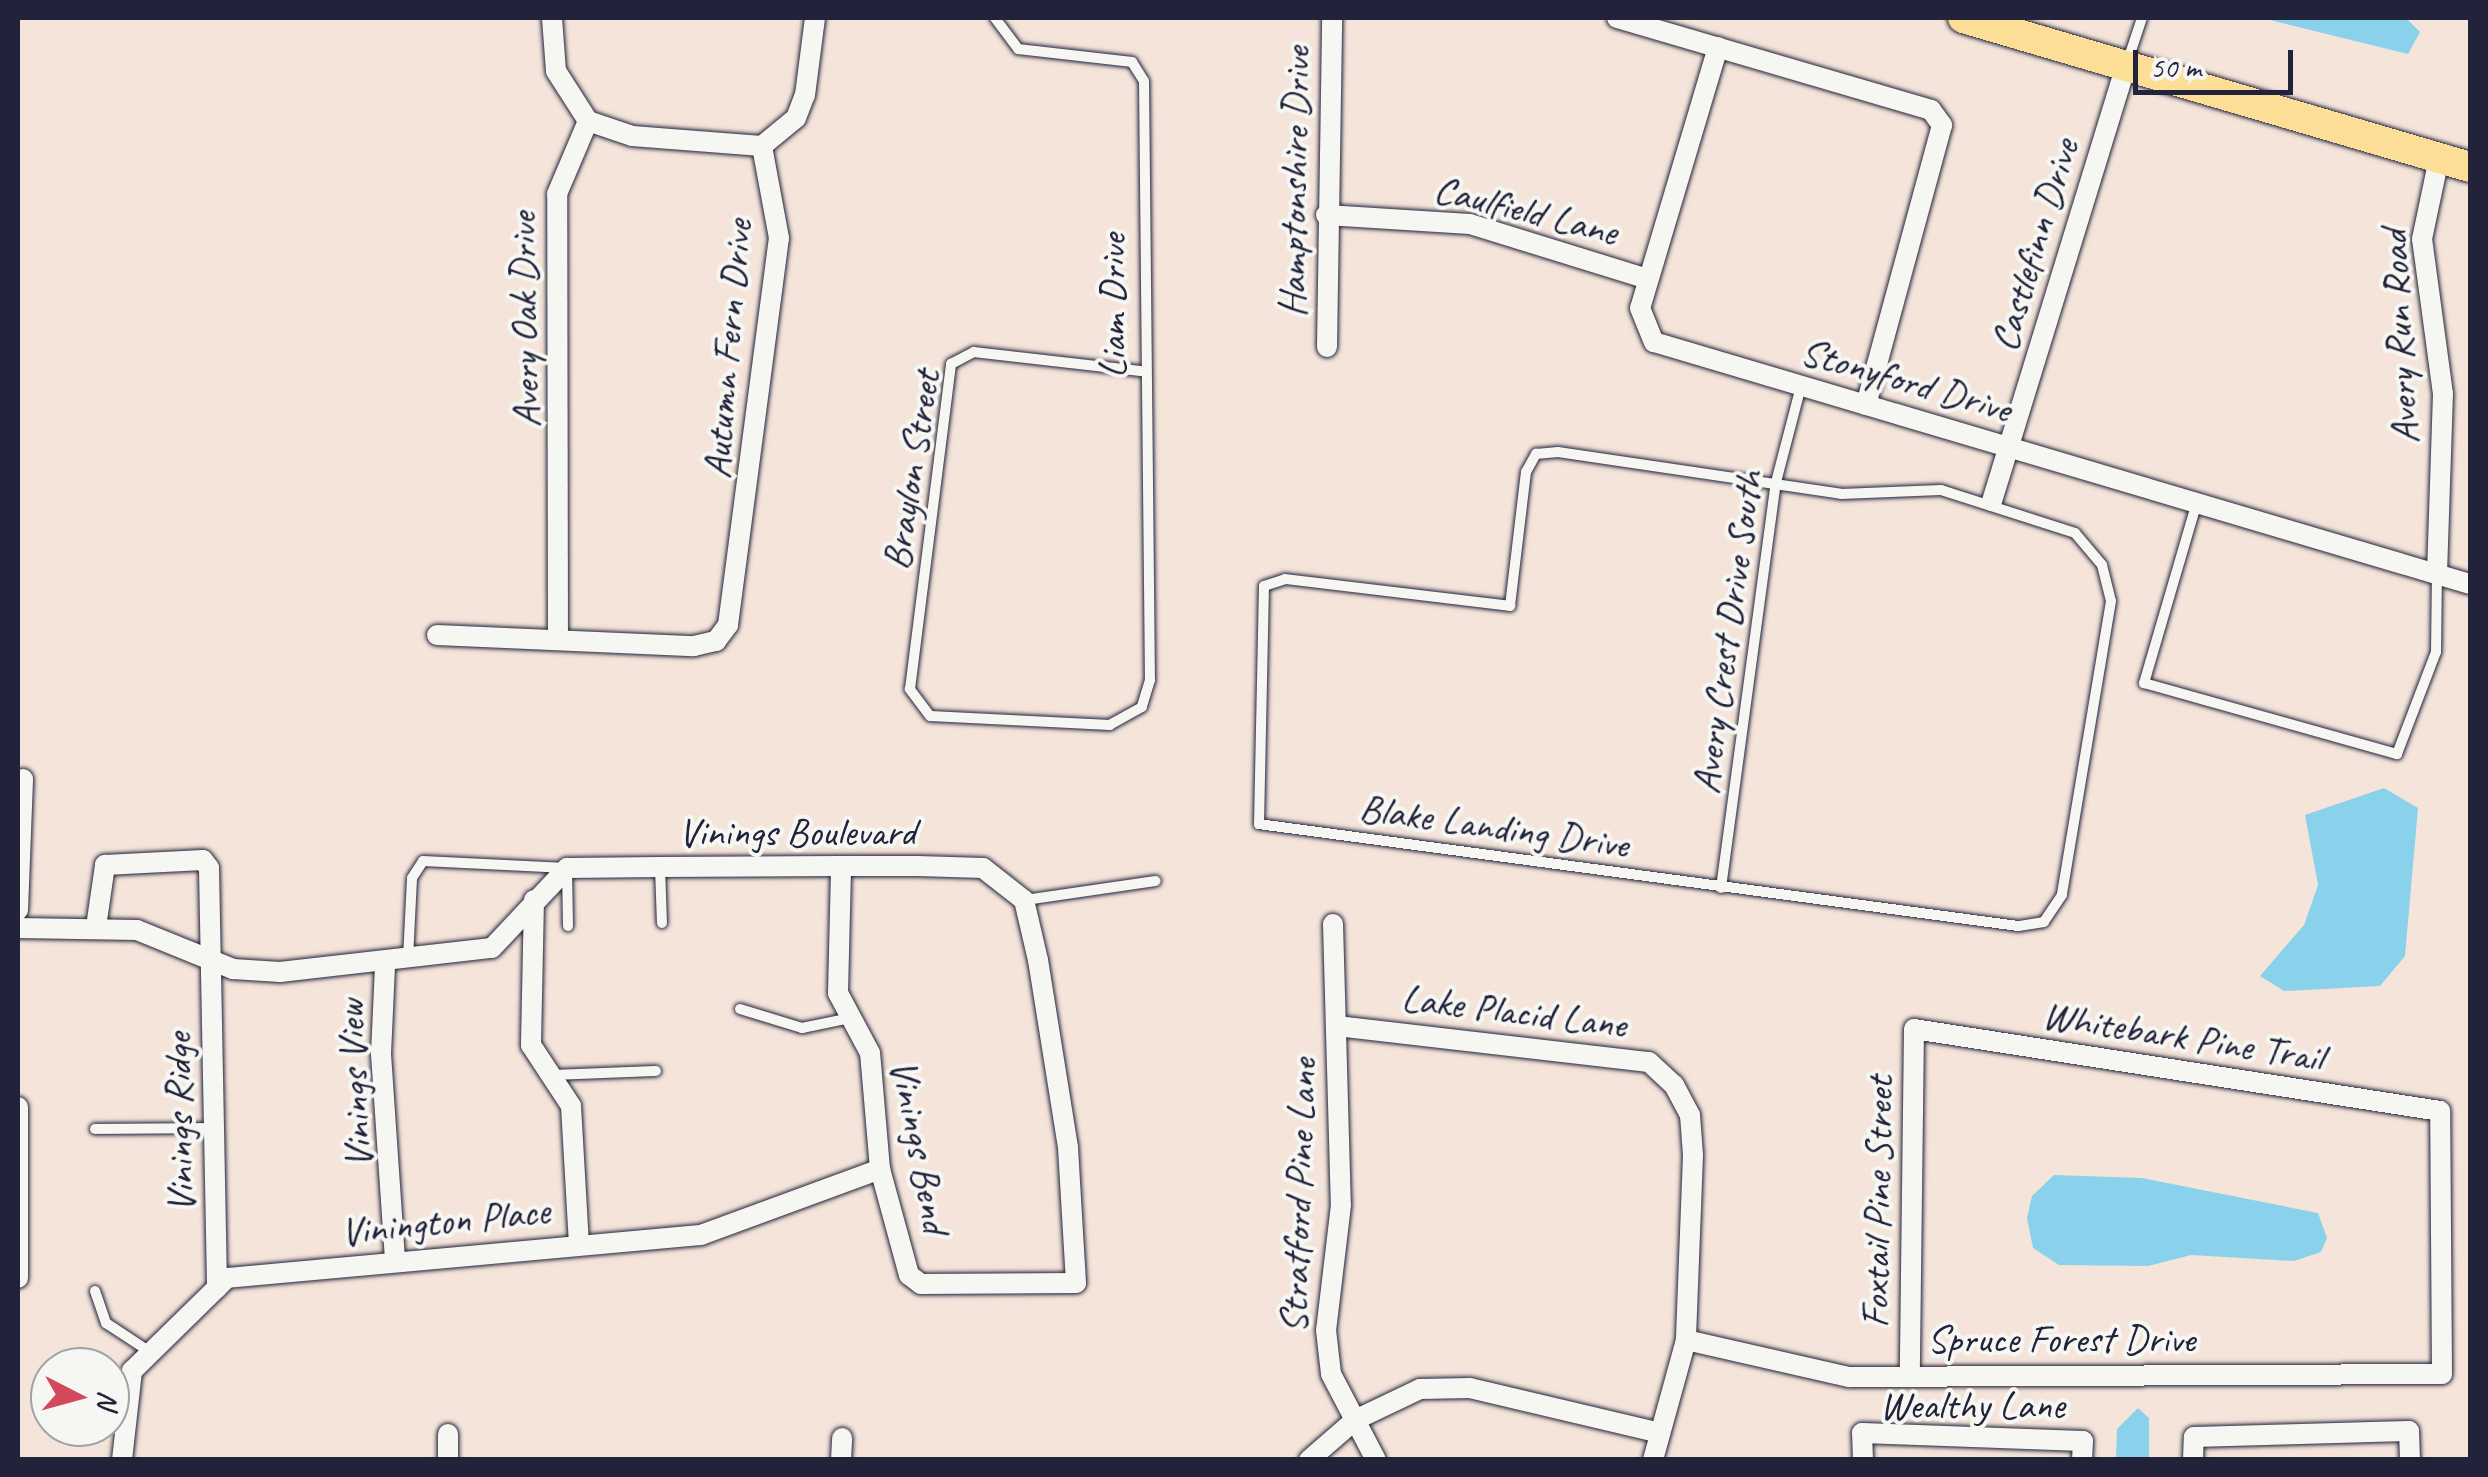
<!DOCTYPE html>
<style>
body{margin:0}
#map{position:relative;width:2488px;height:1477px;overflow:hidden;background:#f4e4da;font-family:Caveat,sans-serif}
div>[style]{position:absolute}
.water>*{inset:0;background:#8ad2eb}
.roads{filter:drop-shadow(0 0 2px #22223b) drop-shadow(0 0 2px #22223b)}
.lane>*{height:10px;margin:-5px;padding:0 5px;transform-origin:5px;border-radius:5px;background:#f6f6f2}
.street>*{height:20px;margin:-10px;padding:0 10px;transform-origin:10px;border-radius:10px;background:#f6f6f2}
.primary>*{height:30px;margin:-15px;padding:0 15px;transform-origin:15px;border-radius:15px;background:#fcde96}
span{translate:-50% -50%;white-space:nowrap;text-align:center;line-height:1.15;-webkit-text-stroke:8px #f6f6f2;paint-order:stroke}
.street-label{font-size:40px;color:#22223b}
.frame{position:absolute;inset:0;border:20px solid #22223b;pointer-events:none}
.north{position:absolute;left:30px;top:1347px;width:100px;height:100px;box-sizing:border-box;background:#f6f6f2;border:2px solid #a1a1a9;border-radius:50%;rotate:96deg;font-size:28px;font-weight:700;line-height:40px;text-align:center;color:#22223b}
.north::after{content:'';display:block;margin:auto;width:35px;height:45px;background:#d1495b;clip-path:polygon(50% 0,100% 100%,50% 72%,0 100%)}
.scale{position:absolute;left:2133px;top:50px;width:160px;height:45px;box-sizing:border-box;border:5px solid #22223b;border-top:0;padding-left:12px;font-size:30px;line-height:35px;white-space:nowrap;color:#22223b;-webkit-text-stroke:8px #f6f6f2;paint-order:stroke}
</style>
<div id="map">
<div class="water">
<i style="clip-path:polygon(2262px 18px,2406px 18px,2420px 32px,2408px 54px)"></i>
<i style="clip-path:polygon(2384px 788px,2418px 808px,2405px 956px,2380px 986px,2284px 991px,2260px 976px,2304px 925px,2318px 885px,2305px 815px)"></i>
<i style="clip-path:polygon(2054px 1175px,2142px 1178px,2318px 1213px,2327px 1238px,2321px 1252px,2294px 1261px,2191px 1255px,2148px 1266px,2059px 1265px,2033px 1248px,2027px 1218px,2032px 1196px)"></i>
<i style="clip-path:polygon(2138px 1408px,2149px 1418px,2149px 1459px,2116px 1459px,2117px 1429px)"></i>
</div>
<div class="roads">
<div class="lane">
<i style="left:995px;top:18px;width:39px;rotate:53deg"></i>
<i style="left:1018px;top:49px;width:115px;rotate:6.5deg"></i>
<i style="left:1132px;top:62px;width:22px;rotate:58deg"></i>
<i style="left:1144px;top:81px;width:599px;rotate:89.43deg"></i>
<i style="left:1150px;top:680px;width:28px;rotate:107deg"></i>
<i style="left:1142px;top:707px;width:37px;rotate:151deg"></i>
<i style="left:1110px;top:725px;width:180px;rotate:-177.1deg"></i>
<i style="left:930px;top:716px;width:34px;rotate:-127deg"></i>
<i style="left:910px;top:689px;width:328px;rotate:-82.8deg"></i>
<i style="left:951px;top:364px;width:26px;rotate:-28deg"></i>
<i style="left:974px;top:352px;width:169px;rotate:6.5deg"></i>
<i style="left:2128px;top:60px;width:44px;rotate:-71.6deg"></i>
<i style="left:1558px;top:452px;width:286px;rotate:8.4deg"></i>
<i style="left:1841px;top:494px;width:100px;rotate:-2.3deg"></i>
<i style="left:1941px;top:490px;width:141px;rotate:17.8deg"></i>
<i style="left:2075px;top:533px;width:42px;rotate:49.8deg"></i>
<i style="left:2102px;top:565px;width:37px;rotate:76deg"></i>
<i style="left:2111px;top:601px;width:298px;rotate:99.5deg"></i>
<i style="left:2062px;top:895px;width:32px;rotate:124deg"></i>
<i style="left:2044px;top:922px;width:26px;rotate:171deg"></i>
<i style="left:2018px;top:926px;width:766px;rotate:-172.35deg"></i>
<i style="left:1259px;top:824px;width:238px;rotate:-88.8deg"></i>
<i style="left:1264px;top:586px;width:22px;rotate:-18deg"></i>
<i style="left:1285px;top:579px;width:227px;rotate:6.8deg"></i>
<i style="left:1510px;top:606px;width:135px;rotate:-83.2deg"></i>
<i style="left:1526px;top:472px;width:21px;rotate:-61deg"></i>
<i style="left:1536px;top:454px;width:22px;rotate:-5deg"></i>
<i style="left:2197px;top:502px;width:189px;rotate:106.3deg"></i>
<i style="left:2144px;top:683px;width:263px;rotate:15.7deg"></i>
<i style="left:2397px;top:754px;width:109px;rotate:-69.1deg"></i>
<i style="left:2436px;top:652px;width:77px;rotate:-89.3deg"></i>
<i style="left:660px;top:867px;width:56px;rotate:88deg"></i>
<i style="left:1721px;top:888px;width:406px;rotate:-82.3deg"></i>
<i style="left:1775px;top:486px;width:103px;rotate:-75.4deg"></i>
<i style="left:1025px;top:900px;width:132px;rotate:-8.3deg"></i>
<i style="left:408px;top:958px;width:80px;rotate:-87.1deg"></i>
<i style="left:412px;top:878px;width:20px;rotate:-57deg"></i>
<i style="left:423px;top:861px;width:144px;rotate:2.8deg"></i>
<i style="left:567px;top:868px;width:58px;rotate:89deg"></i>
<i style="left:740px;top:1009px;width:65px;rotate:17deg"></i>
<i style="left:802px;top:1028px;width:45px;rotate:-11.6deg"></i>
<i style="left:551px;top:1075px;width:105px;rotate:-2.2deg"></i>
<i style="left:95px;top:1129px;width:118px;rotate:-0.5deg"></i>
<i style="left:95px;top:1291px;width:34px;rotate:71deg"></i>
<i style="left:106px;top:1323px;width:53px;rotate:33.4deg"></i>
</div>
<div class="street">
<i style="left:552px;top:18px;width:53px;rotate:85.7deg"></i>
<i style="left:556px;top:71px;width:59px;rotate:57.4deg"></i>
<i style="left:1617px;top:18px;width:327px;rotate:16.3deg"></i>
<i style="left:1931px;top:110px;width:19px;rotate:54deg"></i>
<i style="left:1942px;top:125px;width:290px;rotate:105.2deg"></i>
<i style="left:1718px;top:47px;width:272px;rotate:106.6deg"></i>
<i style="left:1640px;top:308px;width:37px;rotate:68deg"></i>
<i style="left:1654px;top:342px;width:851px;rotate:16.52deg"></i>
<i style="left:588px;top:121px;width:46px;rotate:18.8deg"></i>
<i style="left:632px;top:136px;width:130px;rotate:4.4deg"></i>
<i style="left:762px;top:146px;width:44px;rotate:-39.5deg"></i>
<i style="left:796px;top:118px;width:25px;rotate:-69deg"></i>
<i style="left:805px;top:95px;width:78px;rotate:-82.6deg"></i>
<i style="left:1326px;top:215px;width:144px;rotate:3.6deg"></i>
<i style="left:1470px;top:224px;width:186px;rotate:17.2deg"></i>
<i style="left:1327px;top:347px;width:329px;rotate:-89.1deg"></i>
<i style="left:1992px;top:501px;width:455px;rotate:-72.9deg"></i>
<i style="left:2437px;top:574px;width:180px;rotate:-88.1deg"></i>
<i style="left:2443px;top:394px;width:156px;rotate:-97.7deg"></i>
<i style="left:2422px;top:239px;width:83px;rotate:-78.1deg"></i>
<i style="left:437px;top:635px;width:257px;rotate:2.5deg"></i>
<i style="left:694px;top:646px;width:23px;rotate:-13deg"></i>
<i style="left:716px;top:641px;width:20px;rotate:-53deg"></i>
<i style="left:728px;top:625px;width:390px;rotate:-82.5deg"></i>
<i style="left:779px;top:238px;width:94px;rotate:-100.5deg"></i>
<i style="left:558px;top:638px;width:444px;rotate:-90.1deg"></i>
<i style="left:557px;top:194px;width:79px;rotate:-67deg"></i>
<i style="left:534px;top:900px;width:145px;rotate:91.2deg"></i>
<i style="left:531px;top:1045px;width:73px;rotate:56.7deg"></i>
<i style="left:571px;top:1106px;width:137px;rotate:86.7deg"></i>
<i style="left:18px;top:910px;width:131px;rotate:-87.8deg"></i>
<i style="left:1333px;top:924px;width:281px;rotate:88.4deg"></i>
<i style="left:1341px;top:1205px;width:126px;rotate:96.8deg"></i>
<i style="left:1326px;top:1330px;width:44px;rotate:83.5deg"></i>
<i style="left:1331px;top:1374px;width:97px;rotate:62.4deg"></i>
<i style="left:96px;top:927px;width:63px;rotate:-81.7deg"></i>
<i style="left:105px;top:865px;width:98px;rotate:-2.9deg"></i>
<i style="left:203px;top:860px;width:10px;rotate:53deg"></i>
<i style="left:209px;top:868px;width:420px;rotate:88.9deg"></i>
<i style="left:18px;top:928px;width:119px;rotate:1deg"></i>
<i style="left:137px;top:930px;width:104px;rotate:22.1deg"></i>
<i style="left:233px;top:969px;width:47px;rotate:3.7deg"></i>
<i style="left:280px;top:972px;width:213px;rotate:-6.5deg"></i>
<i style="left:492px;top:948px;width:110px;rotate:-46.8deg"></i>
<i style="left:567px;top:868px;width:93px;rotate:-0.6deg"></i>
<i style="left:660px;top:867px;width:181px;rotate:-0.3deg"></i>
<i style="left:841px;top:866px;width:77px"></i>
<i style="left:918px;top:866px;width:65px;rotate:1.8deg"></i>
<i style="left:983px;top:868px;width:52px;rotate:38deg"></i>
<i style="left:1024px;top:900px;width:62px;rotate:76.9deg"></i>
<i style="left:1038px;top:960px;width:190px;rotate:80.9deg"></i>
<i style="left:1068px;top:1148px;width:135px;rotate:86.6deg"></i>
<i style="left:1076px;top:1283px;width:155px;rotate:179.6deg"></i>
<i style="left:921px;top:1284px;width:15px;rotate:-143deg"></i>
<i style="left:909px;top:1275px;width:110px;rotate:-105.3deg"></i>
<i style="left:880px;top:1169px;width:116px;rotate:-94.9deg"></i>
<i style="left:870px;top:1053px;width:68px;rotate:-118.1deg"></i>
<i style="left:838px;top:993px;width:127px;rotate:-88.6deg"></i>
<i style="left:385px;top:966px;width:88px;rotate:92.6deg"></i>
<i style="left:381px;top:1054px;width:206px;rotate:86.1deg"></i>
<i style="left:1337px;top:1026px;width:314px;rotate:6.6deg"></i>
<i style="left:1649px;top:1062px;width:34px;rotate:43deg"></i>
<i style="left:1674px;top:1085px;width:34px;rotate:62deg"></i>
<i style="left:1690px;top:1115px;width:40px;rotate:85.7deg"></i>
<i style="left:1693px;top:1155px;width:185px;rotate:92.2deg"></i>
<i style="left:1686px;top:1340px;width:124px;rotate:105.4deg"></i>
<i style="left:18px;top:1107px;width:171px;rotate:90deg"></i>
<i style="left:1686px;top:1340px;width:167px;rotate:12.8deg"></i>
<i style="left:1849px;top:1377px;width:593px;rotate:-0.29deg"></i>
<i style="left:2442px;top:1374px;width:263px;rotate:-90.4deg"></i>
<i style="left:2440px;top:1111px;width:532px;rotate:-171.14deg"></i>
<i style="left:1914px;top:1029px;width:346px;rotate:90.7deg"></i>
<i style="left:448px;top:1434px;width:26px;rotate:90deg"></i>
<i style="left:122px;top:1460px;width:90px;rotate:-83.6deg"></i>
<i style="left:132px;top:1371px;width:133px;rotate:-44.4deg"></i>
<i style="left:227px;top:1278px;width:476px;rotate:-5.2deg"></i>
<i style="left:701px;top:1235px;width:191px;rotate:-20.2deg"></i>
<i style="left:841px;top:1460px;width:22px;rotate:-87deg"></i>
<i style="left:1309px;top:1460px;width:61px;rotate:-41deg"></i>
<i style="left:1355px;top:1420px;width:72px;rotate:-25.5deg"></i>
<i style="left:1420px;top:1389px;width:50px;rotate:-1.1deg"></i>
<i style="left:1470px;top:1388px;width:191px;rotate:13.3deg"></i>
<i style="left:1863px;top:1460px;width:27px;rotate:-92deg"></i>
<i style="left:1862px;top:1433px;width:221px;rotate:2.1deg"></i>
<i style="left:2083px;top:1441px;width:19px;rotate:93deg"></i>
<i style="left:2193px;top:1460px;width:23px;rotate:-88deg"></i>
<i style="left:2194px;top:1437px;width:215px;rotate:-1.6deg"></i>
<i style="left:2409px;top:1431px;width:29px;rotate:88deg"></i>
</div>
<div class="primary">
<i style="left:1963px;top:18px;width:528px;rotate:16.38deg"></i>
</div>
</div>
<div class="street-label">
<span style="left:1294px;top:182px;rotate:-89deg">Hamptonshire Drive</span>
<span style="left:1526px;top:210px;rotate:14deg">Caulfield Lane</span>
<span style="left:2034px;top:245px;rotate:-73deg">Castlefinn Drive</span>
<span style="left:1112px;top:306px;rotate:-90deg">Liam Drive</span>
<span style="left:524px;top:320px;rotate:-91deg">Avery Oak Drive</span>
<span style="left:2399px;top:337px;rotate:-93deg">Avery Run Road</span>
<span style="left:727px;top:349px;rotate:-85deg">Autumn Fern Drive</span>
<span style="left:1906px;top:380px;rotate:16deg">Stonyford Drive</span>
<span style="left:911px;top:470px;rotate:-81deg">Braylon Street</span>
<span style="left:1727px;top:632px;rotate:-82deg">Avery Crest Drive South</span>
<span style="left:1494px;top:826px;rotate:8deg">Blake Landing Drive</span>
<span style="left:797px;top:832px">Vinings Boulevard</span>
<span style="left:1514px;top:1011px;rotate:7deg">Lake Placid Lane</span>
<span style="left:2183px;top:1036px;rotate:9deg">Whitebark Pine Trail</span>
<span style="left:354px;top:1084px;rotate:-93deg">Vinings View</span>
<span style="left:179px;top:1123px;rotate:-91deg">Vinings Ridge</span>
<span style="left:920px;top:1146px;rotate:79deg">Vinings Bend</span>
<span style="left:1298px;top:1196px;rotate:-88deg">Stratford Pine Lane</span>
<span style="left:1877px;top:1202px;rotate:-89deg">Foxtail Pine Street</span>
<span style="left:445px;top:1221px;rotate:-6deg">Vinington Place</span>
<span style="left:2061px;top:1339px">Spruce Forest Drive</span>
<span style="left:1972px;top:1405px">Wealthy Lane</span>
</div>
<div class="frame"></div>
<div class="north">N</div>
<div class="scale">50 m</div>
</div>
